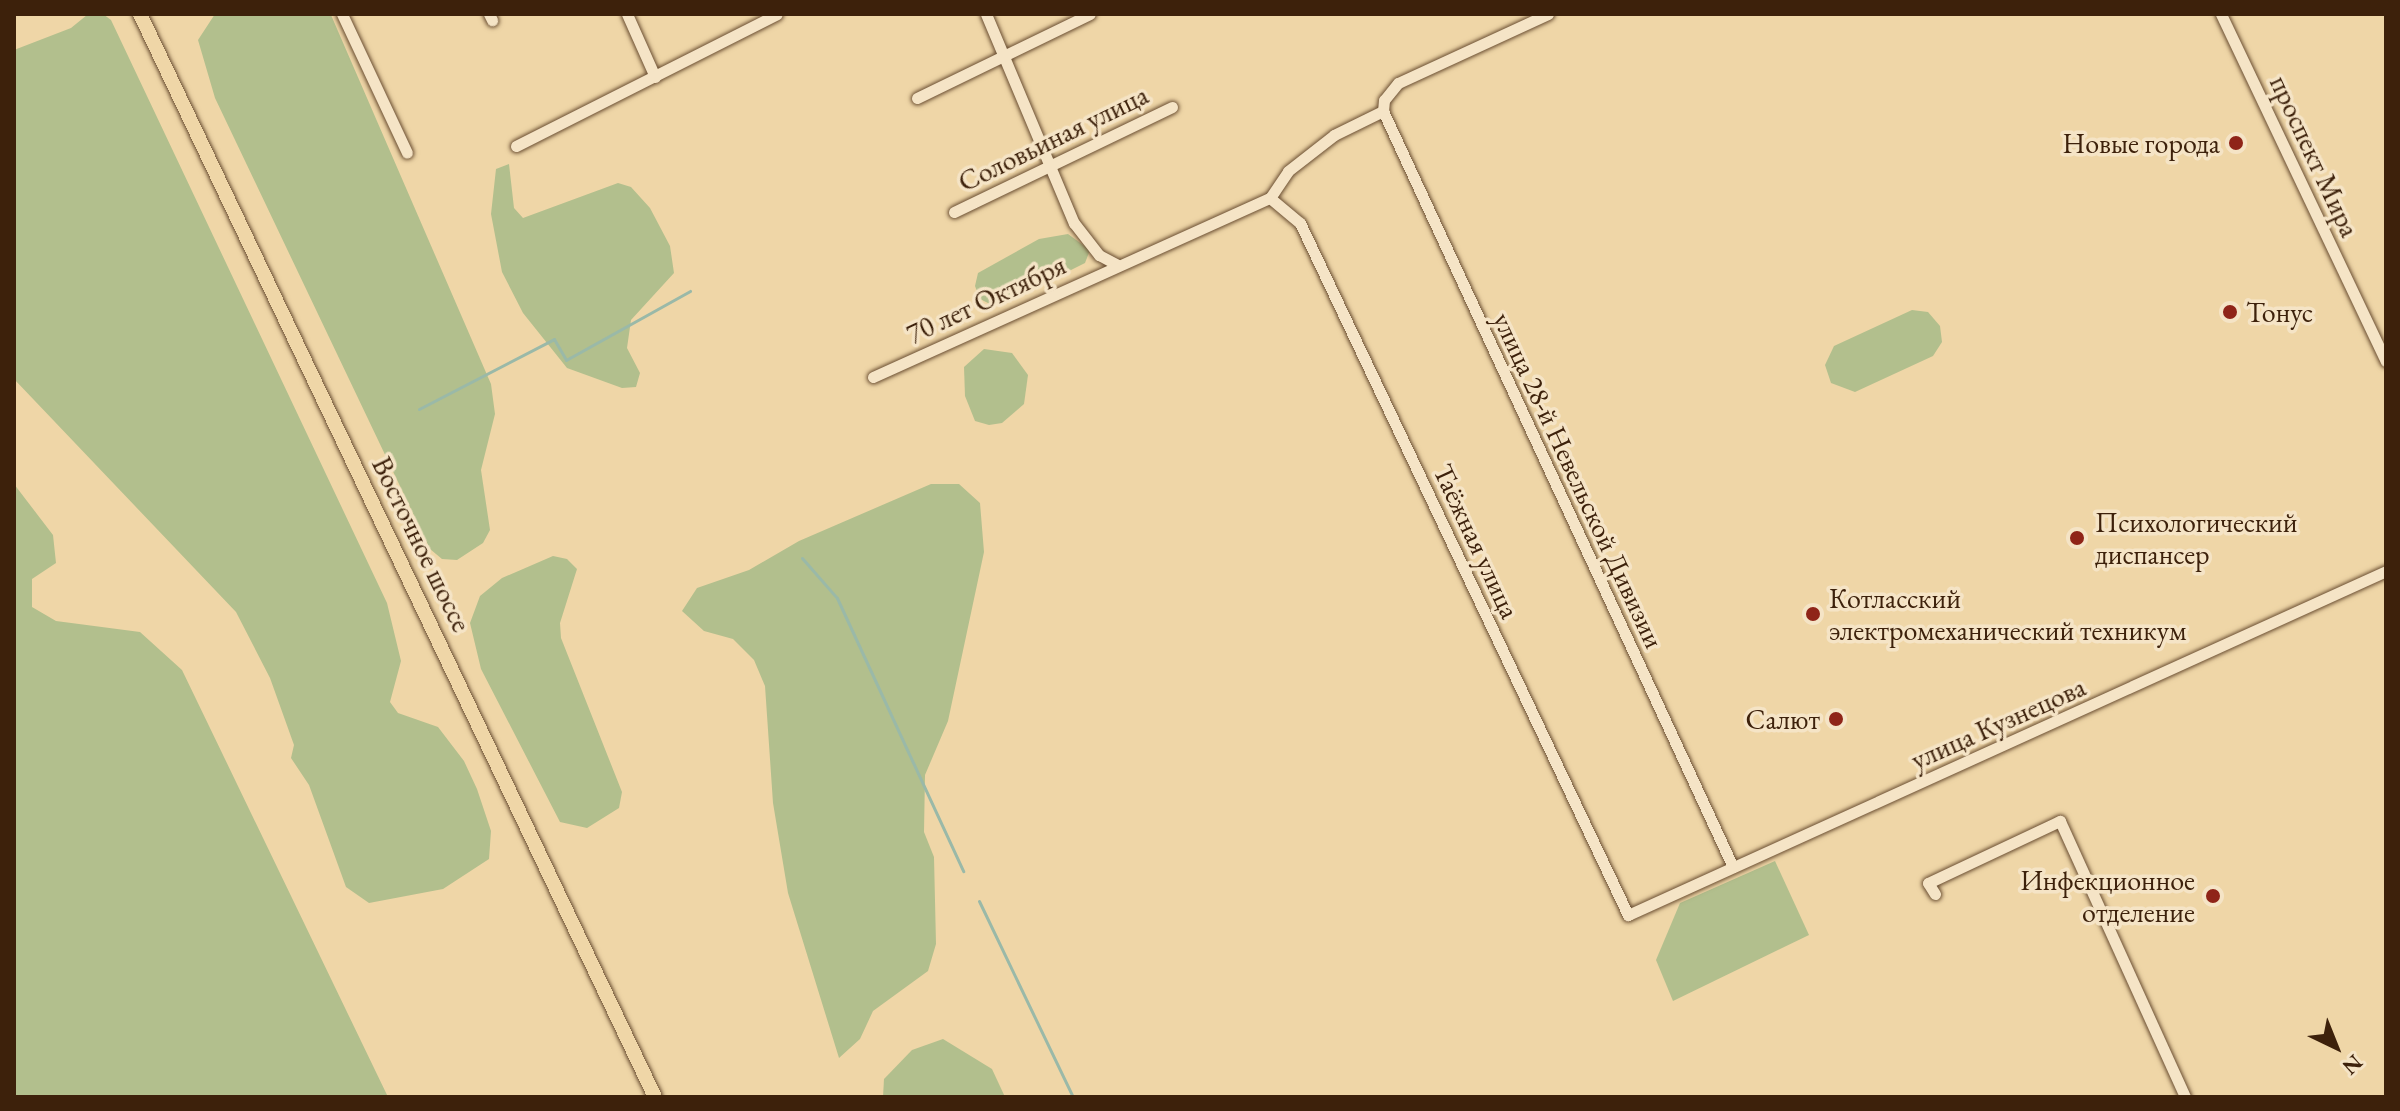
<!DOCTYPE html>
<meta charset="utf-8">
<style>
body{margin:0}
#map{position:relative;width:2400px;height:1111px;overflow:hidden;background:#efd6a7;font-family:"EB Garamond",serif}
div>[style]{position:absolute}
.green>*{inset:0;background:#b2bf8d}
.stream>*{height:3px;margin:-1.5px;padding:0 1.5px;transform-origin:1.5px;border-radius:1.5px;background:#9ab9a8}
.roads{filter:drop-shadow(0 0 2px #6a4e32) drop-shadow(0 0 2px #6a4e32)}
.minor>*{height:11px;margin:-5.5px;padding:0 5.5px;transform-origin:5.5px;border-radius:5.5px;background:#f5e4c6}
.major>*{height:14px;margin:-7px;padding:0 7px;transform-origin:7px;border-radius:7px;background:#efd6a7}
.dots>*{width:22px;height:22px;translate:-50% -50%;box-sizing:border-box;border:4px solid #f5e4c6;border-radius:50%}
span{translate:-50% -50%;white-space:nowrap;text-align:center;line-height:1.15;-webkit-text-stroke:7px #f5e4c6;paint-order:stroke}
.street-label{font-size:28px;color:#3d210b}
.poi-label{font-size:28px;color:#3d210b}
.right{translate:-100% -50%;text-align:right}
.left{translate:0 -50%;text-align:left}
.frame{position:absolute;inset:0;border:16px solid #3d210b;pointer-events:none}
.north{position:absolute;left:2296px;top:1007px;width:80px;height:80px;-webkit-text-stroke:6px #f5e4c6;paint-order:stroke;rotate:137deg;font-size:22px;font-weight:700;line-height:32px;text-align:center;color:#3d210b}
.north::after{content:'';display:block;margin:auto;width:28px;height:36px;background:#3d210b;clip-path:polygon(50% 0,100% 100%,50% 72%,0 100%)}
</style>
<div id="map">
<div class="green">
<i style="clip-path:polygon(103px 14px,111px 20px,387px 603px,401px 661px,390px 702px,398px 713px,438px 727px,464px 761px,477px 789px,491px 831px,489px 859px,443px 889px,369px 903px,346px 887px,309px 785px,291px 758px,294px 745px,270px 678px,236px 612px,14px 379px,14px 50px,71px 28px,87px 15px)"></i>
<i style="clip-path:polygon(215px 14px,331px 15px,491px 384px,495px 414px,481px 470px,490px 530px,483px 543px,457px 560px,442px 559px,430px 549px,215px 98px,198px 40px)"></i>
<i style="clip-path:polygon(509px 164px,514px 208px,523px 218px,618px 183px,631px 187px,650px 208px,670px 246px,674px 273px,631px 320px,627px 348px,640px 373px,636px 387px,622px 388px,567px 368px,523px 313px,502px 272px,491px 214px,496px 169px)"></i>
<i style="clip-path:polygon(1068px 234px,1090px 250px,1085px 263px,1007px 302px,992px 305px,980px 299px,975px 286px,978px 273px,1039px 239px)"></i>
<i style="clip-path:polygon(1912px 310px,1928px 312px,1940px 326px,1942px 342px,1933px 356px,1855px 392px,1831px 383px,1825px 365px,1834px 346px)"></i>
<i style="clip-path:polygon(984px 349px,1012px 353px,1028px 375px,1024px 404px,1002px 423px,989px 425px,975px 421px,965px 396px,964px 367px)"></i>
<i style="clip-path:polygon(14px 484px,53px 535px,56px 563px,32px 579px,32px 607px,56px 621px,140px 632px,182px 670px,388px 1097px,14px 1097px)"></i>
<i style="clip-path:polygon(931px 484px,959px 484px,980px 503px,984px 552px,948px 721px,925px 775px,924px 832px,934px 857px,936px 944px,928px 971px,873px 1011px,860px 1039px,839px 1058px,788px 893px,773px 803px,765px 686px,754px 660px,733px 639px,704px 631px,682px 611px,697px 588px,749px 570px,799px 541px)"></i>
<i style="clip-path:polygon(553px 556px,567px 559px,577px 569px,560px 623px,561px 638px,622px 792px,619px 808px,587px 828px,560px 822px,481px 669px,470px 623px,480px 596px,502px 578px)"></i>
<i style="clip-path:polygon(1775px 861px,1809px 935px,1673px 1001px,1656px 960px,1680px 903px)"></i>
<i style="clip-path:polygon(943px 1039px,992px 1069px,1005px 1097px,883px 1097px,884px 1079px,912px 1050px)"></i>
</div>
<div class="stream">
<i style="left:419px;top:409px;width:152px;rotate:-27.4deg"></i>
<i style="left:554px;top:339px;width:24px;rotate:60deg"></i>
<i style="left:566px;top:360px;width:142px;rotate:-29.1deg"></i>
<i style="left:802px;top:558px;width:53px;rotate:48.8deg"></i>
<i style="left:837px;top:598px;width:301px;rotate:65.2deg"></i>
<i style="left:979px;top:901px;width:217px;rotate:64.4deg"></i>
</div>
<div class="roads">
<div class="minor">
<i style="left:342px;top:14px;width:153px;rotate:64.9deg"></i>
<i style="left:489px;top:14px;width:7px;rotate:63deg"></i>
<i style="left:627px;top:14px;width:69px;rotate:66deg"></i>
<i style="left:986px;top:14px;width:227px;rotate:67.2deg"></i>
<i style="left:1074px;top:223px;width:41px;rotate:52deg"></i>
<i style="left:1099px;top:255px;width:21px;rotate:28deg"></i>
<i style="left:1548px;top:14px;width:165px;rotate:155.3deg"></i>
<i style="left:1398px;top:83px;width:22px;rotate:129deg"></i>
<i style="left:1384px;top:100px;width:11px;rotate:95deg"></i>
<i style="left:1383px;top:111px;width:833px;rotate:65.16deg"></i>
<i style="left:2221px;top:14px;width:384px;rotate:64.6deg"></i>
<i style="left:917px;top:98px;width:192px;rotate:-25.9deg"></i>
<i style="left:516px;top:146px;width:292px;rotate:-26.8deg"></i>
<i style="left:1270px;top:198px;width:39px;rotate:40deg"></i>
<i style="left:1300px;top:223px;width:766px;rotate:64.64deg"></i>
<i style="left:1628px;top:915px;width:832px;rotate:-24.41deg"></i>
<i style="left:954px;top:212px;width:242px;rotate:-25.7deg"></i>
<i style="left:873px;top:377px;width:435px;rotate:-24.3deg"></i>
<i style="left:1270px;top:198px;width:32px;rotate:-56deg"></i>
<i style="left:1288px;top:171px;width:58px;rotate:-38deg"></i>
<i style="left:1334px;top:135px;width:55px;rotate:-26.1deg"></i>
<i style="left:1935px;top:894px;width:13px;rotate:-122deg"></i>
<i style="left:1928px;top:883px;width:146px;rotate:-25.2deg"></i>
<i style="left:2060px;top:821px;width:303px;rotate:65.6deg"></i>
</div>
<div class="major">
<i style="left:140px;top:14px;width:1199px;rotate:64.57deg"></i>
</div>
</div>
<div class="dots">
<i style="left:2236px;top:143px;background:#8f2418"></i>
<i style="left:2230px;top:312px;background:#8f2418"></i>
<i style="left:2077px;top:538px;background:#8f2418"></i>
<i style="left:1813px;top:614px;background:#8f2418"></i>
<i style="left:1836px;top:719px;background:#8f2418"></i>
<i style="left:2213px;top:896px;background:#8f2418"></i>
</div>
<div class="street-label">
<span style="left:1053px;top:138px;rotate:-26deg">Соловьиная улица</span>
<span style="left:2315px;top:156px;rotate:65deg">проспект Мира</span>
<span style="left:986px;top:299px;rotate:-25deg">70 лет Октября</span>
<span style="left:1579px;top:480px;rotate:65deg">улица 28-й Невельской Дивизии</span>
<span style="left:1477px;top:541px;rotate:65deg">Таёжная улица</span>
<span style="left:422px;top:544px;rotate:64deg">Восточное шоссе</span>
<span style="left:1998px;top:723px;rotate:-24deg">улица Кузнецова</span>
</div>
<div class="poi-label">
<span class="right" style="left:2220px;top:143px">Новые города</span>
<span class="left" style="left:2246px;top:312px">Тонус</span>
<span class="left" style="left:2095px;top:538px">Психологический<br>диспансер</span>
<span class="left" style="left:1829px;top:614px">Котласский<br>электромеханический техникум</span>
<span class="right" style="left:1820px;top:719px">Салют</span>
<span class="right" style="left:2195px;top:896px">Инфекционное<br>отделение</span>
</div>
<div class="frame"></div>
<div class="north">N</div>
</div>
